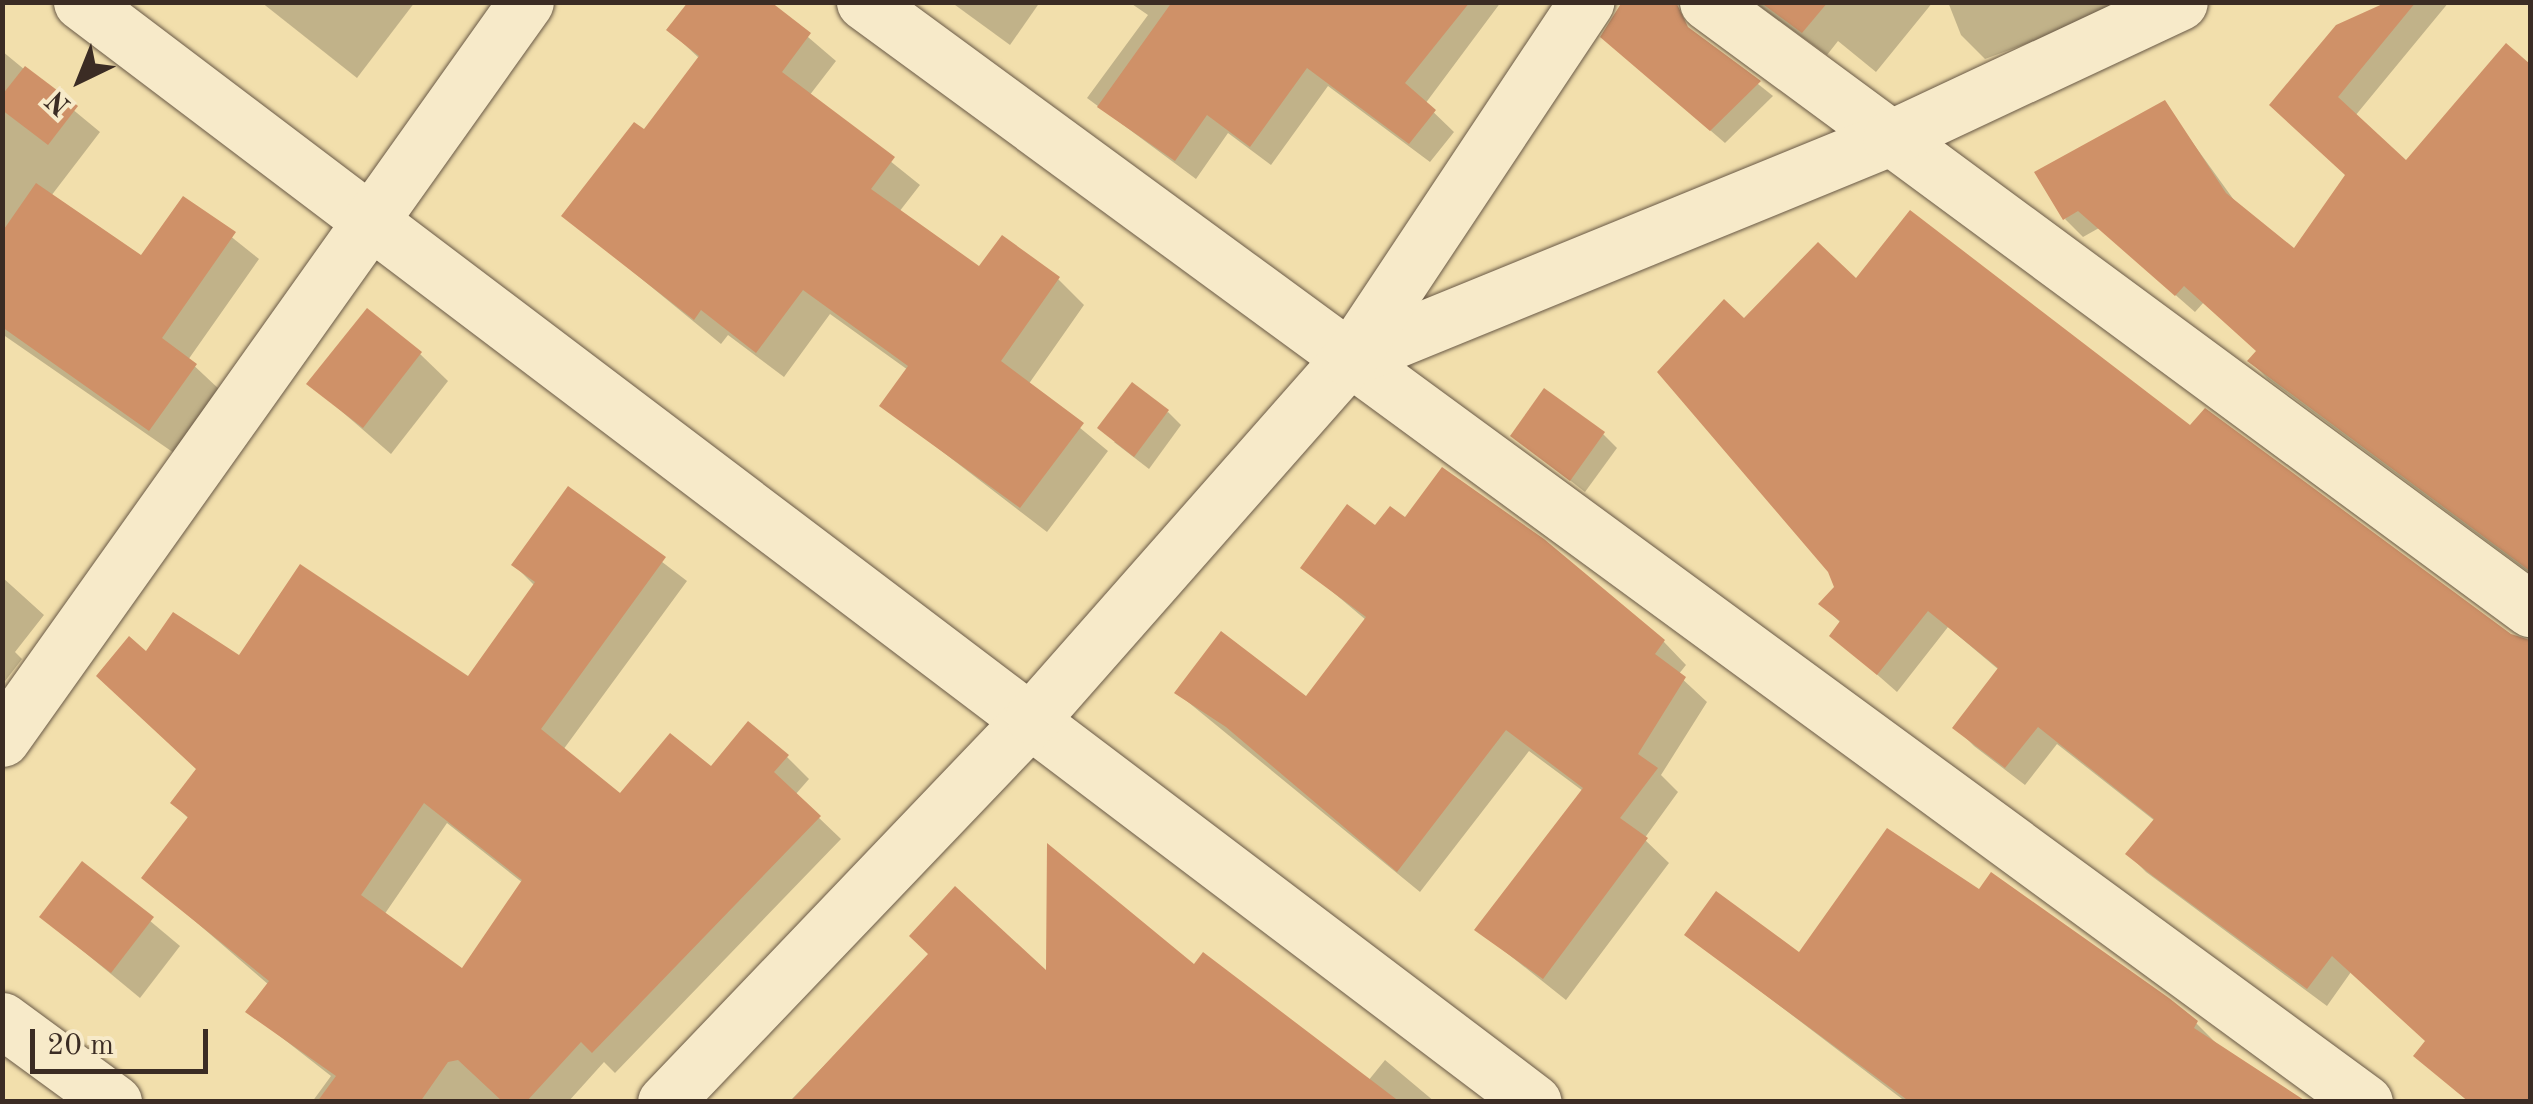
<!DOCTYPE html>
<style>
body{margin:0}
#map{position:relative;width:2533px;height:1104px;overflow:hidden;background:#f2dfac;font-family:"Old Standard TT",serif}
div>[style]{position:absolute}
.shadow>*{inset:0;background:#0003}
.building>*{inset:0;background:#cf9168}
.roads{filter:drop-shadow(0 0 2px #695946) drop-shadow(0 0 2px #695946)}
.minor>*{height:55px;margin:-27.5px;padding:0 27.5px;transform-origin:27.5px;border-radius:27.5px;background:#f7eac9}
span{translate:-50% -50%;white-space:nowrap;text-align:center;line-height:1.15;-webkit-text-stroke:8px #f7eac9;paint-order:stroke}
.frame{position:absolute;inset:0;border:5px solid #3b2c24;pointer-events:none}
.north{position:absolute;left:30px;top:30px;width:100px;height:100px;-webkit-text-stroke:8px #f7eac9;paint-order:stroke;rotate:223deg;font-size:28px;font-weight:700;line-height:40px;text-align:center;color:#3b2c24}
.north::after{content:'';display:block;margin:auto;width:35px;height:45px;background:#3b2c24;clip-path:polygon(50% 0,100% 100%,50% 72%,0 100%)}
.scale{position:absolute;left:30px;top:1029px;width:178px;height:45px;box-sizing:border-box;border:5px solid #3b2c24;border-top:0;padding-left:12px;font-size:30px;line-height:35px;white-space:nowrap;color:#3b2c24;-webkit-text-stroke:8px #f7eac9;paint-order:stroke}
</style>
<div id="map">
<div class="shadow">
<i style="clip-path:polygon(261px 2px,415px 2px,357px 78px)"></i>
<i style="clip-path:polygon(767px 2px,836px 61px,809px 96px,920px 185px,899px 212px,980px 270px,1058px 279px,1084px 305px,1028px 385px,1108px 451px,1047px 532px,883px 406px,908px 370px,830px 314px,784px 377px,728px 335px,721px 344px,565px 216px,644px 132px,700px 59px,669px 30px)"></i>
<i style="clip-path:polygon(951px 2px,1040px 2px,1010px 45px)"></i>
<i style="clip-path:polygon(1129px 2px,1501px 2px,1425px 104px,1454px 132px,1430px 162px,1328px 86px,1271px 165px,1228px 133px,1196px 179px,1087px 98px,1148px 15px)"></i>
<i style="clip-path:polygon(1754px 2px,1933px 2px,1876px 72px,1838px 41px,1827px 55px)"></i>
<i style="clip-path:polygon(1948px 2px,2107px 2px,2113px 12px,1985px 59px,1961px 35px)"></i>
<i style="clip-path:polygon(2393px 2px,2449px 2px,2355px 116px,2406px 164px,2506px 46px,2530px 67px,2530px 573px,2268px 379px,2250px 361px,2258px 352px,2204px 302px,2195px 312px,2099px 228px,2083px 237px,2065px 219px,2164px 103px,2239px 207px,2294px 251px,2348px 176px,2291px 123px)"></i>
<i style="clip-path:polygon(1669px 13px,1773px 96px,1725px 143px,1617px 50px)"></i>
<i style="clip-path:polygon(2px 51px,100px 132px,51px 196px,142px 258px,184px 199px,259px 259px,188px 360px,220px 390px,174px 453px,2px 334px)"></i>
<i style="clip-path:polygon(1856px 281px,2191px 428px,2510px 636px,2530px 641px,2530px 1102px,2469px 1102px,2416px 1056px,2428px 1042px,2351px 972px,2327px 1006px,2146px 872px,2128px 854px,2155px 821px,2057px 744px,2025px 785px,1974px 746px,1955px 727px,1999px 670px,1948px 627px,1897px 692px,1832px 635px,1842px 624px,1821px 604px,1837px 587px,1744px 321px)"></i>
<i style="clip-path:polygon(420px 354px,448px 381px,391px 454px,310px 384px)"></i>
<i style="clip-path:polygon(1168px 412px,1181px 425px,1149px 469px,1114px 442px)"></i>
<i style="clip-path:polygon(1603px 434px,1617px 448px,1585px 492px,1513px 436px)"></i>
<i style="clip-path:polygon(evenodd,568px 490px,687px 581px,563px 750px,621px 797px,711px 770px,787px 757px,809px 779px,795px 795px,841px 839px,615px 1073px,604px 1062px,568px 1102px,312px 1102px,331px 1076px,249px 1012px,269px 985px,145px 878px,190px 820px,173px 803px,198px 769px,147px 655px,468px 680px,535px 586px,514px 565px,568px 490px,447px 823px,523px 883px,462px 971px,384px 915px,447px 823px)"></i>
<i style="clip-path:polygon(1405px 521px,1542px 541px,1664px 642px,1686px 665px,1678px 675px,1707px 702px,1661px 775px,1678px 792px,1644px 839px,1669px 863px,1566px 1000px,1478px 930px,1583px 791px,1529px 751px,1420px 892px,1177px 693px,1306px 700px,1366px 620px,1303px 567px,1375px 528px)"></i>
<i style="clip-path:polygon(2px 577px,44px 615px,15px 652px,22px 659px,2px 685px)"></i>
<i style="clip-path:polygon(82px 864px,180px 946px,140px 998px,42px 917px)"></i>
<i style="clip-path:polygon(1980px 892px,2196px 1023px,2220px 1047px,2303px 1102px,1906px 1102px,1687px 935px,1799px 956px)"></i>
<i style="clip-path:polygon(931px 955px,1048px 976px,1195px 967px,1368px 1081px,1385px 1060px,1435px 1102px,789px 1102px)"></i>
</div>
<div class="building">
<i style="clip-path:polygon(688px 2px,771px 2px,811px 33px,782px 72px,895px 157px,871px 189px,979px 266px,1002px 235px,1060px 277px,1001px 361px,1084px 423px,1020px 508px,879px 406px,908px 366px,803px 290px,756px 353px,701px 310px,694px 320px,561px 216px,634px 122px,644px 129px,699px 56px,666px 30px)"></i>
<i style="clip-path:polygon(1172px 2px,1470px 2px,1405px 83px,1436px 110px,1409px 144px,1307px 68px,1250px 147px,1207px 115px,1175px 161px,1097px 107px)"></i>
<i style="clip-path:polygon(1622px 2px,1676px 2px,1688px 27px,1761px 81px,1710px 131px,1600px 37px)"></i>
<i style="clip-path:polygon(1760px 2px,1828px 2px,1802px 33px)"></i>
<i style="clip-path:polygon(2387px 2px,2416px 2px,2338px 97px,2406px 160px,2506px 43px,2530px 64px,2530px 571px,2247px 361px,2256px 351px,2184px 286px,2175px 296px,2078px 211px,2063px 220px,2034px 172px,2165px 100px,2226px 193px,2294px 248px,2345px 175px,2269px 105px,2336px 25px)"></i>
<i style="clip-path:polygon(25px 66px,78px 106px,48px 145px,2px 110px,2px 95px)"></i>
<i style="clip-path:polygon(36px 183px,141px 255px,183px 196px,236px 232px,162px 338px,197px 364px,149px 431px,2px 327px,2px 232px)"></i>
<i style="clip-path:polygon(1910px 210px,2190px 425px,2205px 408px,2511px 634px,2530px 640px,2530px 1102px,2469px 1102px,2413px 1056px,2425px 1041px,2332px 956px,2307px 989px,2153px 876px,2125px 854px,2154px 819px,2038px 727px,2005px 768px,1952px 728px,1998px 668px,1928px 611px,1877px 675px,1829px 636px,1840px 621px,1818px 604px,1834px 587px,1828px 572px,1657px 372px,1724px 299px,1744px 318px,1818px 242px,1856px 278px)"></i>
<i style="clip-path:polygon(367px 308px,422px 352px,363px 428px,306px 384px)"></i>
<i style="clip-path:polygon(1132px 382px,1169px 410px,1134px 457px,1097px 428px)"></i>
<i style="clip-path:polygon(1544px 388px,1605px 432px,1570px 481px,1510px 436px)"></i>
<i style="clip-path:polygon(1442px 467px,1544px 539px,1665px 640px,1655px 654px,1686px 677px,1638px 754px,1658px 768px,1620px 818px,1648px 838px,1543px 979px,1474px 930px,1583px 788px,1506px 730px,1397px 872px,1226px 727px,1174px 693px,1221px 631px,1306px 696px,1366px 617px,1300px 568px,1347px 504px,1375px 525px,1390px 506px,1405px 517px)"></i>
<i style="clip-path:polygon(evenodd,568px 486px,666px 557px,541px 729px,620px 793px,670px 733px,711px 766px,748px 721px,789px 755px,774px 772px,821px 816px,592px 1053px,581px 1042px,526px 1102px,503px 1102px,458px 1060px,448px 1062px,420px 1102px,317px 1102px,336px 1076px,245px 1012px,269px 981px,141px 878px,188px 817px,170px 803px,196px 769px,96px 676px,129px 636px,146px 651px,173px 612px,239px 655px,300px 564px,468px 676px,535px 582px,511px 565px,568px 486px,424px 803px,522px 880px,462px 968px,361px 895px,424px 803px)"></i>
<i style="clip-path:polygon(1887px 828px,1979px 889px,1991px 872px,2169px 998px,2198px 1021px,2194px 1028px,2307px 1102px,1910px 1102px,1684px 935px,1716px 891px,1799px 952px)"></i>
<i style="clip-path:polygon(1047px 843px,1194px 964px,1203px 952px,1400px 1102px,790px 1102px,928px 954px,909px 936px,955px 886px,1046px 970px)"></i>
<i style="clip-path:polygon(82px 861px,154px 917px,111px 973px,39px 917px)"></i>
</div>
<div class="roads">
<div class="minor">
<i style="left:81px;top:2px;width:1822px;rotate:37.13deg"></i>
<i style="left:864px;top:2px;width:1861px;rotate:36.24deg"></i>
<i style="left:1707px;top:2px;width:1023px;rotate:36.41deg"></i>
<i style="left:1349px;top:359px;width:584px;rotate:-22.22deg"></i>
<i style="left:1890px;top:138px;width:320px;rotate:-25.1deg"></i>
<i style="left:2px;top:739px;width:904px;rotate:-54.59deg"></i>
<i style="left:2px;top:1020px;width:139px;rotate:36.2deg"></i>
<i style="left:665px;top:1102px;width:533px;rotate:-46.29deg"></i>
<i style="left:1033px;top:717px;width:478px;rotate:-48.6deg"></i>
<i style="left:1349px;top:359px;width:429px;rotate:-56.4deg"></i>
</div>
</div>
<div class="frame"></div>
<div class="north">N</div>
<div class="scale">20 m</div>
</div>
